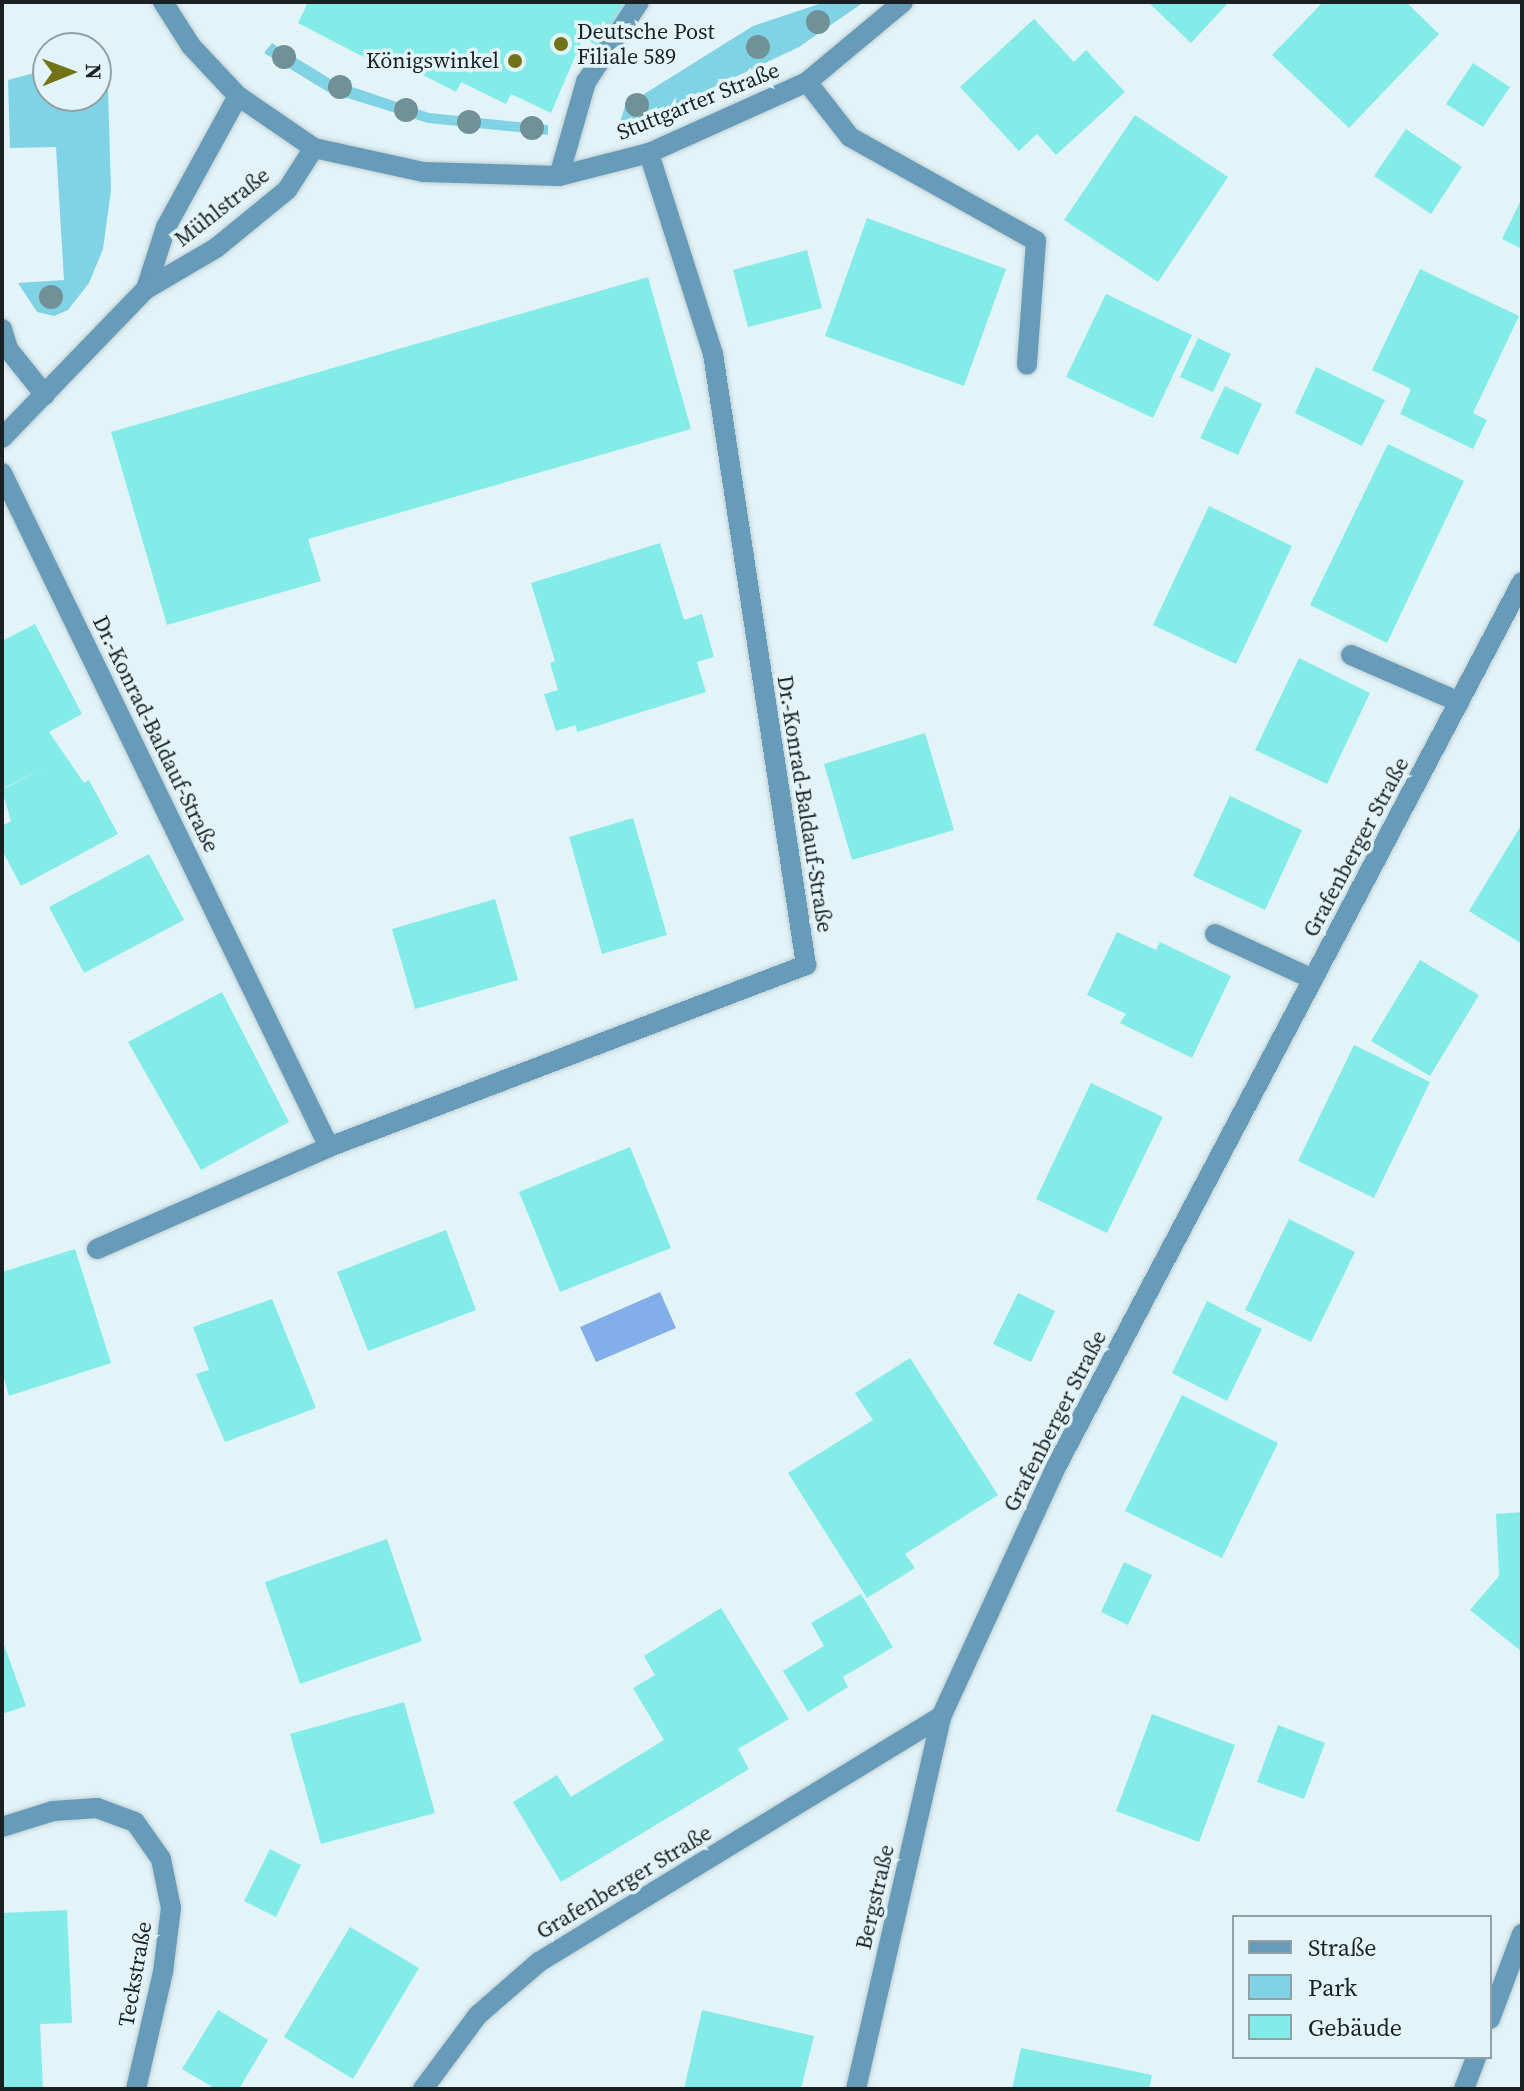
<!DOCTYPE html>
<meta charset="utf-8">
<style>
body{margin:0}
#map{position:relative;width:1524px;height:2091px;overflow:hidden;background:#e3f4f8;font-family:"Source Serif 4",serif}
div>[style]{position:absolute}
.green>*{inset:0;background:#80d3e5}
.water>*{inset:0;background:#82afea}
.building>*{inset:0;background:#83ece9}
.roads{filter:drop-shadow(0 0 2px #bfced2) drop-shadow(0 0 2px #bfced2)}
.minor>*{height:20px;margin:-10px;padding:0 10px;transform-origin:10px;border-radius:10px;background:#669bb9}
.trees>*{width:24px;height:24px;margin:-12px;border-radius:50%;background:#709198}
.dots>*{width:22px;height:22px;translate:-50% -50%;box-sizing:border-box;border:4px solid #e3f4f8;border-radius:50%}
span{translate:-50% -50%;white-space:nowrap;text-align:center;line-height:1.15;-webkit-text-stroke:7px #e3f4f8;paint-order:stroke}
.poi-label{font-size:22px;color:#1b2123}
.left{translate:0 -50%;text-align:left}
.right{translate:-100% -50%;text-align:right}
.street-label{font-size:22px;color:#1b2123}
.frame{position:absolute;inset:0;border:4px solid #1b2123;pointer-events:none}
.legend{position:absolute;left:1232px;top:1915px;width:260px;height:144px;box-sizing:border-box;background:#e3f4f8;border:2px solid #93a0a3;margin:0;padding:10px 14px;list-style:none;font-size:24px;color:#1b2123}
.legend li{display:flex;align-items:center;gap:16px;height:40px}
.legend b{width:40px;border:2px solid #93a0a3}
.north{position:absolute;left:32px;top:32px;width:80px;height:80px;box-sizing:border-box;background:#e3f4f8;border:2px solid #93a0a3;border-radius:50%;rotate:89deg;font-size:22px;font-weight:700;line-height:32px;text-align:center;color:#1b2123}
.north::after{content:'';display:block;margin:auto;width:28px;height:36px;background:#727217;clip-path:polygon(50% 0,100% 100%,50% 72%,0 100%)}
</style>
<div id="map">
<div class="green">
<i style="clip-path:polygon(825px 2px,864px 2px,799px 47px,665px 110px,619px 125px,625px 106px,753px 26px)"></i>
<i style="clip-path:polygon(272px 43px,332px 80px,429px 113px,548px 125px,548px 135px,428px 123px,328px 92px,264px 53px)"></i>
<i style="clip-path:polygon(107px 54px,111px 191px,103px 249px,89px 283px,68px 310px,54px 316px,37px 312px,18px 283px,64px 280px,56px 147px,10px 148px,8px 80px,45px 70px,48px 96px,96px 96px,96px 58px)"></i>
</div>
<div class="water">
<i style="clip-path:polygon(660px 1292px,676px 1328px,596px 1362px,580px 1327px)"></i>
</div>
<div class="building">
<i style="clip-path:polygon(308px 2px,630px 2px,598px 46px,583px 38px,551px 113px,511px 94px,506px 104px,461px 82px,456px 92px,384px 55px,379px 65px,298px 23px)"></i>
<i style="clip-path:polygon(1148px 2px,1229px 2px,1191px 43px)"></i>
<i style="clip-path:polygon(1323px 2px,1406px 2px,1439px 34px,1349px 128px,1272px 55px)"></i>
<i style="clip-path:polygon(1034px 19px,1074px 62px,1086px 50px,1125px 92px,1056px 155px,1037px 134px,1019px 151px,960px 87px)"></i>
<i style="clip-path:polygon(1473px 63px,1510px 87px,1483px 127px,1446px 104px)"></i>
<i style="clip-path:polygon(1135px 115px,1228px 177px,1158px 282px,1064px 220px)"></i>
<i style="clip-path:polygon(1406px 129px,1462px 167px,1431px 214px,1374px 176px)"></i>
<i style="clip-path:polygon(1522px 198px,1522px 249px,1502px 239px)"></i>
<i style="clip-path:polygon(867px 218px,1006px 269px,964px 386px,825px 336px)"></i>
<i style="clip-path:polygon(807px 250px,822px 308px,748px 327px,733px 270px)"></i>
<i style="clip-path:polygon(1420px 269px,1519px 316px,1473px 413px,1487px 420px,1473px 449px,1400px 414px,1411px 389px,1372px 370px)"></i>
<i style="clip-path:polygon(648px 277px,691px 429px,308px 539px,321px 581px,167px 625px,111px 432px)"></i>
<i style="clip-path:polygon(1106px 294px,1192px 335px,1153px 418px,1066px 377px)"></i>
<i style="clip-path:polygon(1198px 338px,1231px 354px,1213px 392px,1180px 377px)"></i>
<i style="clip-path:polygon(1316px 367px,1385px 400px,1362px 446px,1295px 413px)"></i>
<i style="clip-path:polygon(1225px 386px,1262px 404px,1238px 455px,1200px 438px)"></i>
<i style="clip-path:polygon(1388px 444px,1464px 481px,1387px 643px,1310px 605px)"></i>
<i style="clip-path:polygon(1209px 506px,1292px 546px,1236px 664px,1153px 625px)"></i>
<i style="clip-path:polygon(660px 543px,684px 620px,702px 614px,714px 657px,697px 662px,706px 692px,577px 732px,576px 725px,556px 731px,544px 694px,558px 690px,550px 663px,555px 661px,531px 583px)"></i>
<i style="clip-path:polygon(35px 624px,82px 714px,49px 732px,84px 783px,89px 780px,118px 834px,21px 886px,2px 850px,2px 826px,11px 821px,2px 790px,42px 769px,2px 789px,2px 641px)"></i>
<i style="clip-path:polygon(1299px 658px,1370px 693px,1327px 784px,1255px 750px)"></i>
<i style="clip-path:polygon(925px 733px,954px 830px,852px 860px,824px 764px)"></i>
<i style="clip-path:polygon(1230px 796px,1302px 830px,1265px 910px,1193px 876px)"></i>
<i style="clip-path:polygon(633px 818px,667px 935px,602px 954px,569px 837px)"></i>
<i style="clip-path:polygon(1522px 824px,1522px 944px,1469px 911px)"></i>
<i style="clip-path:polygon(149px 854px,184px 920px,84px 973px,49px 907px)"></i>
<i style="clip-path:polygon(495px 899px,518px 980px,415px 1009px,392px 929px)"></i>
<i style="clip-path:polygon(1117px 932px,1156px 950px,1160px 942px,1231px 976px,1192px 1058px,1120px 1023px,1126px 1014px,1087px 995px)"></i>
<i style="clip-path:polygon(1420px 960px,1479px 995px,1430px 1076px,1371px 1041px)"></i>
<i style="clip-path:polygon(222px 992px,289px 1122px,201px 1170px,128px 1042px)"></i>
<i style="clip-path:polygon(1354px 1045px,1430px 1082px,1374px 1198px,1298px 1161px)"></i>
<i style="clip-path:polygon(1091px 1083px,1163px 1117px,1107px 1233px,1036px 1199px)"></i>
<i style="clip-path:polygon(630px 1147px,671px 1248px,560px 1292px,519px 1192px)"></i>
<i style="clip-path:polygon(1289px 1219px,1355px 1252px,1311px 1342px,1245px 1310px)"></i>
<i style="clip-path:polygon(446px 1230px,476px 1310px,368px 1351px,337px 1272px)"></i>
<i style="clip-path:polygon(75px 1249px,111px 1363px,9px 1396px,2px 1372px,2px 1272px)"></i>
<i style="clip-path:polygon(1018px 1293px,1055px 1311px,1031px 1362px,993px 1344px)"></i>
<i style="clip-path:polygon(272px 1299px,316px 1408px,225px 1442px,196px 1374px,209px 1370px,193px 1327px)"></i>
<i style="clip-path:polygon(1207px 1301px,1262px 1329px,1227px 1401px,1172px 1373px)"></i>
<i style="clip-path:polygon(910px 1358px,998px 1495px,905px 1554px,915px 1568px,867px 1598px,788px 1473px,873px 1420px,855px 1393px)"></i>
<i style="clip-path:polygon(1182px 1395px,1278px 1443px,1222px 1558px,1125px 1511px)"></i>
<i style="clip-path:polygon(1522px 1512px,1522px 1652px,1470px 1610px,1499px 1576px,1496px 1514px)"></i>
<i style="clip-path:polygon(387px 1539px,422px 1641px,300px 1684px,265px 1582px)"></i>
<i style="clip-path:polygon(1124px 1562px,1152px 1575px,1128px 1625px,1101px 1612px)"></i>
<i style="clip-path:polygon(861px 1594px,893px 1647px,843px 1677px,848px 1687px,808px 1712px,783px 1671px,824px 1646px,811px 1623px)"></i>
<i style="clip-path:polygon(721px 1608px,789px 1719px,738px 1749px,749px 1769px,561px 1882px,513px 1802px,557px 1775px,571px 1797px,664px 1740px,633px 1688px,655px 1675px,644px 1656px)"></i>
<i style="clip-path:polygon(2px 1639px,26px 1706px,2px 1714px)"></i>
<i style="clip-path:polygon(404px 1702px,435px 1813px,321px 1844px,290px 1734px)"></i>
<i style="clip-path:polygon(1152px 1714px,1235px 1745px,1199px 1842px,1116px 1811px)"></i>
<i style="clip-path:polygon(1278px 1725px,1325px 1743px,1304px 1799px,1257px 1782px)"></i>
<i style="clip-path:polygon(270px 1849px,301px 1865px,276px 1917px,244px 1901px)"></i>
<i style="clip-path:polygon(67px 1910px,72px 2023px,40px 2024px,43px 2089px,2px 2089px,2px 1913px)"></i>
<i style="clip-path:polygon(350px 1927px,419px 1968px,353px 2079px,284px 2037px)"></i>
<i style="clip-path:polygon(218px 2010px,268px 2040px,239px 2089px,216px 2089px,182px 2069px)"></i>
<i style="clip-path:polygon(702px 2010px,814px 2036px,801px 2089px,684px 2089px)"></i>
<i style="clip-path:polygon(1021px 2048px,1152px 2075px,1149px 2089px,1012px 2089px)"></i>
</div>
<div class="roads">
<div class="minor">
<i style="left:163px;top:2px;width:52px;rotate:57.5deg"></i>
<i style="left:191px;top:46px;width:69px;rotate:46.8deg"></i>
<i style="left:238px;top:96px;width:92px;rotate:34.4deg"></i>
<i style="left:314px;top:148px;width:112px;rotate:12.4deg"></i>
<i style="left:423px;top:172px;width:136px;rotate:1.7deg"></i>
<i style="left:559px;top:176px;width:93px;rotate:-14.3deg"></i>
<i style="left:649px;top:153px;width:173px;rotate:-24.2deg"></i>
<i style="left:807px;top:82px;width:125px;rotate:-39.8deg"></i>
<i style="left:807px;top:82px;width:70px;rotate:52deg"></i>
<i style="left:850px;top:137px;width:213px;rotate:29.2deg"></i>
<i style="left:1036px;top:241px;width:124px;rotate:94.2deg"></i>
<i style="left:559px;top:176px;width:98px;rotate:-74deg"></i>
<i style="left:586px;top:82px;width:96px;rotate:-56.5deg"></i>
<i style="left:146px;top:289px;width:65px;rotate:-72.1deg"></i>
<i style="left:166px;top:227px;width:149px;rotate:-61.2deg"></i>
<i style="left:2px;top:329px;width:21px;rotate:73deg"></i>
<i style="left:8px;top:349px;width:59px;rotate:51.2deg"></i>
<i style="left:2px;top:438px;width:207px;rotate:-46deg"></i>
<i style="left:146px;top:289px;width:81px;rotate:-30.4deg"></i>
<i style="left:216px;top:248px;width:92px;rotate:-39.2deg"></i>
<i style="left:287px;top:190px;width:50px;rotate:-57.3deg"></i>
<i style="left:2px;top:473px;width:749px;rotate:64.12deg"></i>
<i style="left:1351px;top:655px;width:118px;rotate:23.5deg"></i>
<i style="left:1215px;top:934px;width:108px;rotate:24.7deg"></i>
<i style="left:97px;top:1249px;width:253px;rotate:-23.7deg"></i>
<i style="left:329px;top:1147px;width:511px;rotate:-20.88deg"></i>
<i style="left:806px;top:965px;width:618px;rotate:-98.65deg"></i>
<i style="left:713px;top:354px;width:211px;rotate:-107.7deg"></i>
<i style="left:2px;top:1827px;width:53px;rotate:-17.4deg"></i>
<i style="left:53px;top:1811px;width:44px;rotate:-3.9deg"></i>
<i style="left:97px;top:1808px;width:40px;rotate:20.2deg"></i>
<i style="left:135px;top:1822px;width:45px;rotate:54.9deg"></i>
<i style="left:161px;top:1859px;width:50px;rotate:78.5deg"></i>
<i style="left:171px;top:1908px;width:64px;rotate:97.1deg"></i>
<i style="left:163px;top:1972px;width:120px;rotate:103deg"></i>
<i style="left:1490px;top:2019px;width:91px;rotate:-69.4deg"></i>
<i style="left:423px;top:2089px;width:92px;rotate:-53.4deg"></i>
<i style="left:478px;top:2015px;width:81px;rotate:-41deg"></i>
<i style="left:539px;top:1962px;width:471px;rotate:-31.4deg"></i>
<i style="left:856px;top:2089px;width:382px;rotate:-77.1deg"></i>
<i style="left:941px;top:1717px;width:275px;rotate:-65.3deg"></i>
<i style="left:1056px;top:1467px;width:1000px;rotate:-62.23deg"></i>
<i style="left:1464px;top:2089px;width:34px;rotate:-69deg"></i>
</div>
</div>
<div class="trees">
<i style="left:818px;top:22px"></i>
<i style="left:758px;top:47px"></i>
<i style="left:284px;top:57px"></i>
<i style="left:340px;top:87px"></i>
<i style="left:637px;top:105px"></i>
<i style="left:406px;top:110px"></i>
<i style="left:469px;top:122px"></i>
<i style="left:532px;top:128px"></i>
<i style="left:51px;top:297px"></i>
</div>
<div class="dots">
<i style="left:561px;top:44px;background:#727217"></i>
<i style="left:515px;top:61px;background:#727217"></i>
</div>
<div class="poi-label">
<span class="left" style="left:577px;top:44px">Deutsche Post<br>Filiale 589</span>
<span class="right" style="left:499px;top:61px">Königswinkel</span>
</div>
<div class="street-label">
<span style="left:698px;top:101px;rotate:-22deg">Stuttgarter Straße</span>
<span style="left:222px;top:207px;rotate:-38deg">Mühlstraße</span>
<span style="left:156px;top:734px;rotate:64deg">Dr.-Konrad-Baldauf-Straße</span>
<span style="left:805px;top:804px;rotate:81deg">Dr.-Konrad-Baldauf-Straße</span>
<span style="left:1356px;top:847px;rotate:-62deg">Grafenberger Straße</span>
<span style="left:1055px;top:1421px;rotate:-63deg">Grafenberger Straße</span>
<span style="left:624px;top:1882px;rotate:-31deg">Grafenberger Straße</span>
<span style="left:875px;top:1897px;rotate:-77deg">Bergstraße</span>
<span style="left:135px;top:1974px;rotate:-80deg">Teckstraße</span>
</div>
<div class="frame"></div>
<ul class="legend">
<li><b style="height:10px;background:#669bb9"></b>Straße</li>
<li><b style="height:22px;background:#80d3e5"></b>Park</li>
<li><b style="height:22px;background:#83ece9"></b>Gebäude</li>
</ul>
<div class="north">N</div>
</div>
